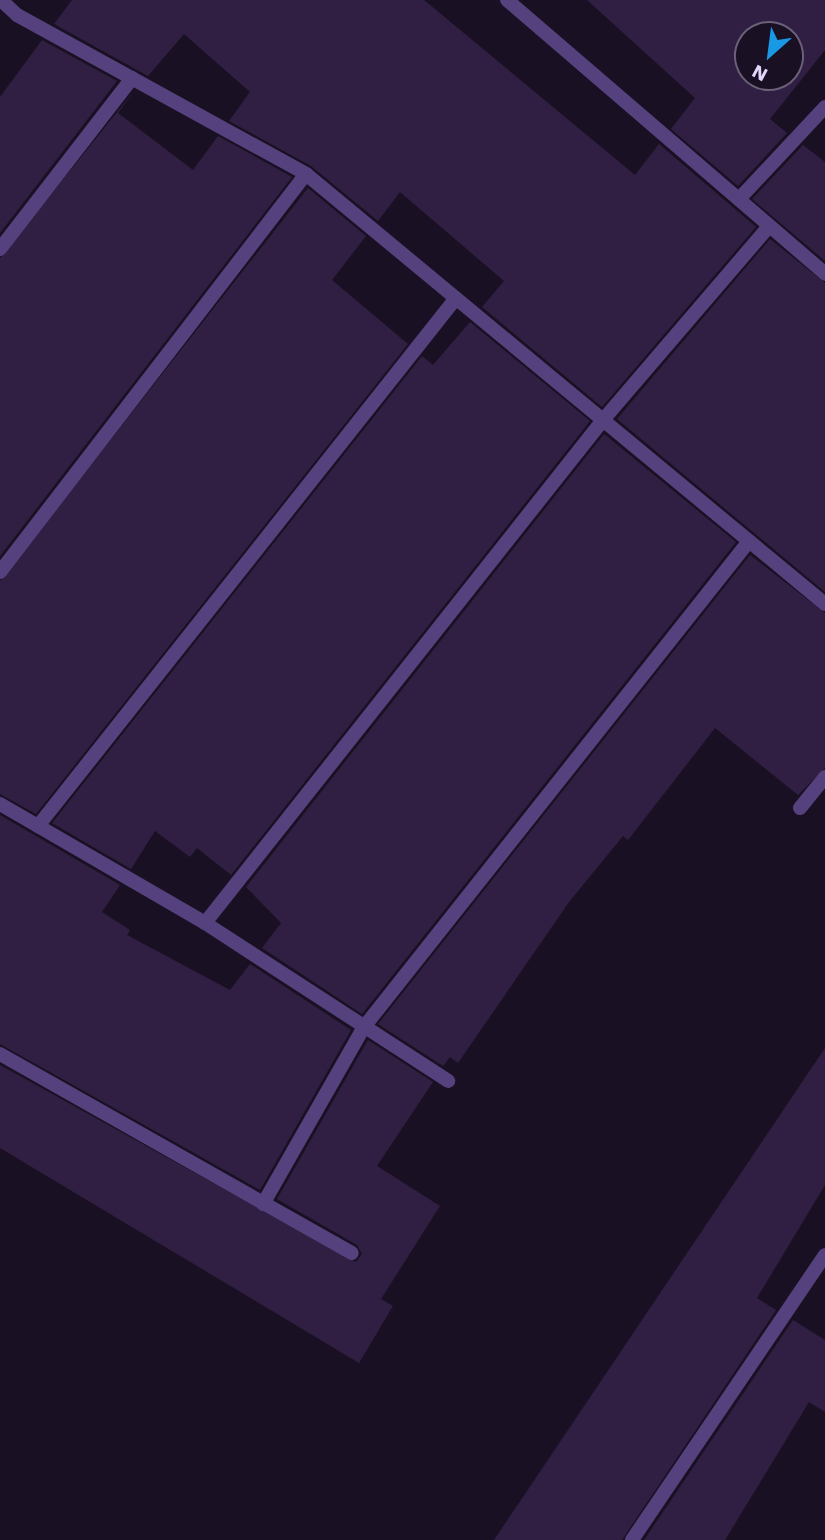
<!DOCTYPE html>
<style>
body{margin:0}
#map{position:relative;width:825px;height:1540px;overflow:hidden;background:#191123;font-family:"Work Sans",sans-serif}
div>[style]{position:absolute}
.building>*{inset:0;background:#301f42}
.lane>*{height:14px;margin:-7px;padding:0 7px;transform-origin:7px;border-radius:7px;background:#54417d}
.street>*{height:14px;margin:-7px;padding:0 7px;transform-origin:7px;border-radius:7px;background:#54417d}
span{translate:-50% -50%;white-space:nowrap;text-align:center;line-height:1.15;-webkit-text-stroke:5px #191123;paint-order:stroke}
.north{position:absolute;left:734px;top:21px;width:70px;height:70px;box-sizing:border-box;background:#191123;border:2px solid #6b6079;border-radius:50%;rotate:208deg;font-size:19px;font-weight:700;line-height:28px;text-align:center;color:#e5d7fb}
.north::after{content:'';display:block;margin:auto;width:24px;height:32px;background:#1998e4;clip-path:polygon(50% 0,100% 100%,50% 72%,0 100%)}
</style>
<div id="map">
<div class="building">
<i style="clip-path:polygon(72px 0,424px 0,635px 175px,659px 144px,756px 227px,602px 407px,482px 307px,504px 281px,400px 192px,378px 221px,311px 166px,229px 121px,250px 92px,184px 34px,148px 76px,54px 24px)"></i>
<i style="clip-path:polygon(evenodd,587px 0,825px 0,825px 50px,770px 119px,787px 133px,738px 186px,671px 129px,695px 98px,587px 0,748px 35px,790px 35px,790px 77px,748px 77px,748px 35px)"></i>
<i style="clip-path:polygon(42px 40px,117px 81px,0 233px,0 97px)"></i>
<i style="clip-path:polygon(134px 91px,118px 113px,193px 170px,218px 136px,292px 177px,0 556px,0 258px)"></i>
<i style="clip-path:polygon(803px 145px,825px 162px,825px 261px,752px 199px)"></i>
<i style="clip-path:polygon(308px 188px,366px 236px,332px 280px,408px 344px,36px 814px,0 794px,0 581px)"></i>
<i style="clip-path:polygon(770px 239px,825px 283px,825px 592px,617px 419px)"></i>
<i style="clip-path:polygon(470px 322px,590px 421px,231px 875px,197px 848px,190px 857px,155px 831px,131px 869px,52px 823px,422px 356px,433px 365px)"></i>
<i style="clip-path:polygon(604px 434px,736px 542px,362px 1014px,262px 948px,281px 923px,246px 887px)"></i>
<i style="clip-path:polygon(750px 555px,825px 613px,825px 768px,798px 795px,715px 728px,628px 840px,623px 836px,569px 902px,458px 1063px,450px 1057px,443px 1066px,378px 1024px)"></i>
<i style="clip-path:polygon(0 815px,120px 885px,102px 912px,130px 930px,127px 935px,230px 990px,250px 964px,351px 1030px,260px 1190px,0 1044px)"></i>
<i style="clip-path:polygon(368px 1040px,433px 1082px,377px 1166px,440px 1206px,381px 1299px,393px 1306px,359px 1363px,0 1148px,0 1065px,356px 1262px,362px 1254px,357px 1245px,277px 1199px)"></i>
<i style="clip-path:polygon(825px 1048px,825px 1185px,757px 1298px,776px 1310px,622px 1540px,494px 1540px)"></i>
<i style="clip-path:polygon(793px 1320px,825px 1340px,825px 1412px,809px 1402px,725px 1540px,644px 1540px)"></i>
</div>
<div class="lane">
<i style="left:800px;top:808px;width:40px;rotate:-51deg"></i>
</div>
<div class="street">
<i style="left:1px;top:0;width:22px;rotate:43deg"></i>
<i style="left:17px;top:15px;width:330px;rotate:28.8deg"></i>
<i style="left:306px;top:174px;width:674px;rotate:39.64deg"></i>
<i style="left:507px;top:0;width:420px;rotate:40.7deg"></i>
<i style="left:739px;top:199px;width:126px;rotate:-46.9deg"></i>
<i style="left:0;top:249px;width:216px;rotate:-52.3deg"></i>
<i style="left:0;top:572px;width:502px;rotate:-52.45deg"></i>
<i style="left:0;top:804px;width:237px;rotate:30.1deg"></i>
<i style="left:205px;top:923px;width:290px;rotate:33deg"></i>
<i style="left:38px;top:826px;width:673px;rotate:-51.63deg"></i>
<i style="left:205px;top:923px;width:641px;rotate:-51.65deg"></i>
<i style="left:603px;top:420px;width:255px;rotate:-49.4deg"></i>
<i style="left:0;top:1054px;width:404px;rotate:29.5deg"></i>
<i style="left:263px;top:1204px;width:204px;rotate:-60.3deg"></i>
<i style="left:364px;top:1027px;width:620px;rotate:-51.61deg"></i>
<i style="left:632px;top:1540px;width:344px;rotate:-55.9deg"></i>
</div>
<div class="north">N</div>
</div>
